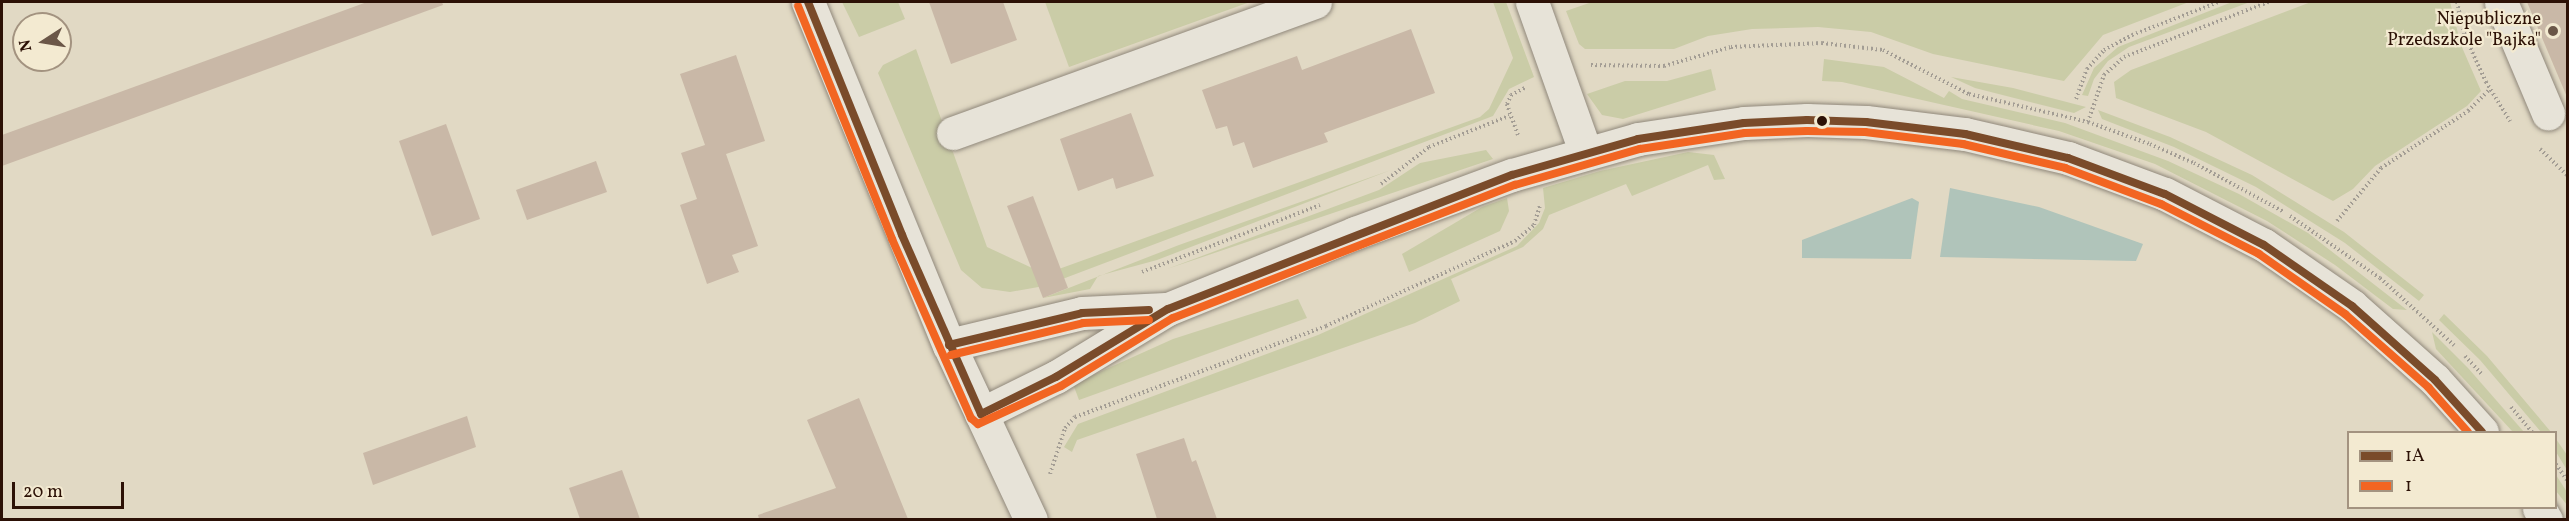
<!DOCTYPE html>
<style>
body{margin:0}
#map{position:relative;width:2569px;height:521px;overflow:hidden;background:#e1d9c4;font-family:Vollkorn,serif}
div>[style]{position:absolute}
.green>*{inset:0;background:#cacca7}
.water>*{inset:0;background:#b0c4ba}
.building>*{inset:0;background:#c9b8a7}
.path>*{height:4px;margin-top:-2px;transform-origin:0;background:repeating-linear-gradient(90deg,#a39d94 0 1.5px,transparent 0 4.5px)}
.roads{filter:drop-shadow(0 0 2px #90887b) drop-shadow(0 0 2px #90887b)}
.minor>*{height:33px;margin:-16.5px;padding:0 16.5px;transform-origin:16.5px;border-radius:16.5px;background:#e7e3d8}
.bus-1>*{height:8px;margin:-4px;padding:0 4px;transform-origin:4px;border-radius:4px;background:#7a4b2a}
.bus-2>*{height:8px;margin:-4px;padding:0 4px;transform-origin:4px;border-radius:4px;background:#f26522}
.dots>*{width:16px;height:16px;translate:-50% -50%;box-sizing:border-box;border:3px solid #f3ead1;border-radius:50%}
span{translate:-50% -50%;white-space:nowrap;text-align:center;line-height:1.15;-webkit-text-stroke:4.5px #f3ead1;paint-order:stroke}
.poi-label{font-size:18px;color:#2c1106}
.right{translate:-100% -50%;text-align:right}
.frame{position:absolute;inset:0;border:3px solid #2c1106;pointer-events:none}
.legend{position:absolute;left:2347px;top:431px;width:210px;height:78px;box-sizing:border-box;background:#f3ead1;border:2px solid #a39380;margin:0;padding:8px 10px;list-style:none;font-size:18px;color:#2c1106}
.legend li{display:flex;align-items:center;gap:12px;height:30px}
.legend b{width:30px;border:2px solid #a39380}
.north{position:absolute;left:12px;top:12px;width:60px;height:60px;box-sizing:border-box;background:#f3ead1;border:2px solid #a39380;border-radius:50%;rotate:258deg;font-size:16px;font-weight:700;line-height:24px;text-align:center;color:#2c1106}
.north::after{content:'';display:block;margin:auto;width:21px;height:27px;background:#6b5748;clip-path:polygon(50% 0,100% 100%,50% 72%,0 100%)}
.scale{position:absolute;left:12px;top:482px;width:112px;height:27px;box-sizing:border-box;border:3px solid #2c1106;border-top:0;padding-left:8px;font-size:18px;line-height:21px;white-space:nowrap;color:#2c1106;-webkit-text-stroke:4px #f3ead1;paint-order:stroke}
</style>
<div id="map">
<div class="green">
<i style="clip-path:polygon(842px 2px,898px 2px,905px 19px,859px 37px)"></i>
<i style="clip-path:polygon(1045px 2px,1250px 2px,1069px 67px)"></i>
<i style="clip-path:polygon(1493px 2px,1506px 2px,1534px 77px,1509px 89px,1493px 116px,1044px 286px,1010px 292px,982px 288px,961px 270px,878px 73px,883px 65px,916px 49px,987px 247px,1045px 274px,1480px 117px,1489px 109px,1513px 58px)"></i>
<i style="clip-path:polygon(1592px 2px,2189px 2px,2103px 35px,2064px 81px,1933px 54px,1871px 32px,1818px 27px,1752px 29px,1708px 36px,1674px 49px,1585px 49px,1579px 44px,1566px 11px)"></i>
<i style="clip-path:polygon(2232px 2px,2250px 2px,2129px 47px,2108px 61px,2094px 79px,2088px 96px,2082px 95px,2094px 68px,2118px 47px)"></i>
<i style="clip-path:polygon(2311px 2px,2450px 2px,2461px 45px,2481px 91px,2467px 106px,2375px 166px,2353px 189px,2333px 201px,2206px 132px,2116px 98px,2114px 82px,2131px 70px)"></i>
<i style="clip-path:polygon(1824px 59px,1884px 67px,1944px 98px,1949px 91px,1962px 99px,2065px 123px,2168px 161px,2239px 194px,2308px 233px,2407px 310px,2393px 309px,2335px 265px,2267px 221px,2155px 164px,2059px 131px,1842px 82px,1822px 81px)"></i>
<i style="clip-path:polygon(1711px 69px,1716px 90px,1623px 119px,1602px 115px,1587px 94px,1625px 81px,1667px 81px)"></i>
<i style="clip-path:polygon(1951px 77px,2013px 88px,2086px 107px,2074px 113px,1975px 88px)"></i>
<i style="clip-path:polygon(2098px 110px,2170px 137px,2252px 175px,2344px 232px,2424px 295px,2419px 301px,2345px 243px,2256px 187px,2174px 147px,2102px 119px)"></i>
<i style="clip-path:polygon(1486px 150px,1493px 159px,1167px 269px,1379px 190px,1420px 163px)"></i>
<i style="clip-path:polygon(1688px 152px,1714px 155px,1725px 179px,1714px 180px,1708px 165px,1632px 196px,1626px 184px,1549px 215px,1543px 229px,1523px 247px,1451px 279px,1460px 301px,1415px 323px,1077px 440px,1072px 452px,1064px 447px,1078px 424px,1318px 335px,1517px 246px,1539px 223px,1545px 208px,1543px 188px,1600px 171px)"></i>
<i style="clip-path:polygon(1391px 170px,1157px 260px,1098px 276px,1090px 289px,1043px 298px,1179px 245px)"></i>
<i style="clip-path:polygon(1507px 198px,1509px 211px,1500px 231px,1409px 272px,1402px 254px,1482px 207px)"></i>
<i style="clip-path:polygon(1298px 299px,1307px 318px,1079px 400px,1073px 384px,1173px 339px)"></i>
<i style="clip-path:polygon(2444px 314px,2487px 356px,2551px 432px,2541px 432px,2480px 360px,2439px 320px)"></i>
<i style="clip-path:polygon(2432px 332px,2468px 368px,2524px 432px,2513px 432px,2436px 349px)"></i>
<i style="clip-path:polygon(2556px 439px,2567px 455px,2567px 470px,2556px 452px)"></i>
<i style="clip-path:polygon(2556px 475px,2567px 492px,2567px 505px,2556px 491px)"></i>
</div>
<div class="water">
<i style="clip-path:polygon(1950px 188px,2039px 207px,2143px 244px,2136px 261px,1940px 257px)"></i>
<i style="clip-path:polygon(1912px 198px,1919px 202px,1911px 259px,1802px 258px,1802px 240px)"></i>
</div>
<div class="building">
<i style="clip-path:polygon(367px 2px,442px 2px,443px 5px,2px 166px,2px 135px)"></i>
<i style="clip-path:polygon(929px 2px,1003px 2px,1017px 40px,951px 64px)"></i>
<i style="clip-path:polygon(2527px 2px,2568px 2px,2568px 97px,2567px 97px)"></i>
<i style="clip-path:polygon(1411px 29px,1435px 93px,1324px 133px,1328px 142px,1253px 168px,1244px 142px,1233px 146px,1227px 126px,1216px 129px,1202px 90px,1297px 56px,1302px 70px)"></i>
<i style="clip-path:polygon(736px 55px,765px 141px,726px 154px,758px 246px,732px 255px,739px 272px,707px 284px,680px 205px,697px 199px,681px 153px,705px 145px,680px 74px)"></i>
<i style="clip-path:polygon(1131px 113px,1154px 176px,1116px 189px,1113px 178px,1078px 191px,1060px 139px)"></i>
<i style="clip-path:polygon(446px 124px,480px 219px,432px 236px,399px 141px)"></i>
<i style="clip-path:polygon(596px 161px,607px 192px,527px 220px,516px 190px)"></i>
<i style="clip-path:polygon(1033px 196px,1068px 288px,1043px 298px,1007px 206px)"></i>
<i style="clip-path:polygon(859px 398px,908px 519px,759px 519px,758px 515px,836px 488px,807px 420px)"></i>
<i style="clip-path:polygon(467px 416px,476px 447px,373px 485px,363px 453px)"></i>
<i style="clip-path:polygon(1184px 438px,1192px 462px,1196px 460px,1217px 519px,1157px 519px,1136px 454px)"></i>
<i style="clip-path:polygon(622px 470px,640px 519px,580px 519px,569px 488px)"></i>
</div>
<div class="path">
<i style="left:2457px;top:2px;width:35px;rotate:77deg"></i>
<i style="left:2465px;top:36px;width:51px;rotate:65.5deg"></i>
<i style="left:2486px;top:82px;width:46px;rotate:58.4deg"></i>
<i style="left:1591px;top:65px;width:73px;rotate:0.8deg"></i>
<i style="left:1664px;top:66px;width:70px;rotate:-15.8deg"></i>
<i style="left:1731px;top:47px;width:91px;rotate:-2.5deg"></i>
<i style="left:1822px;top:43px;width:61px;rotate:6.5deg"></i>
<i style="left:1883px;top:50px;width:97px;rotate:27.1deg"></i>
<i style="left:1969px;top:94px;width:122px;rotate:13.2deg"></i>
<i style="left:2088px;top:122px;width:66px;rotate:19.5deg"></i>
<i style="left:2150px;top:144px;width:48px;rotate:23.4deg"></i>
<i style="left:2194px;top:163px;width:102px;rotate:28.6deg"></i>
<i style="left:2076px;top:99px;width:32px;rotate:-70deg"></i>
<i style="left:2087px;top:69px;width:25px;rotate:-48deg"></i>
<i style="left:2104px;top:50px;width:32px;rotate:-28deg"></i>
<i style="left:2132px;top:35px;width:93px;rotate:-20.8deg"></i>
<i style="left:2088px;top:122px;width:50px;rotate:-71.2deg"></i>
<i style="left:2104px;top:75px;width:27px;rotate:-42deg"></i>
<i style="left:2124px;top:57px;width:155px;rotate:-20.8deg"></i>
<i style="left:1518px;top:135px;width:33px;rotate:-110deg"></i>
<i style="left:1507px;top:104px;width:10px;rotate:-66deg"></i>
<i style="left:1511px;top:95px;width:16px;rotate:-27deg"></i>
<i style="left:2540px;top:149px;width:39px;rotate:44deg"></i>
<i style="left:1381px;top:184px;width:61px;rotate:-37.6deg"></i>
<i style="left:1429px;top:147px;width:86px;rotate:-21.2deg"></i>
<i style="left:2290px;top:216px;width:109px;rotate:34.6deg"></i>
<i style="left:2380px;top:278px;width:100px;rotate:42.2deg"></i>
<i style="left:2337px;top:221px;width:69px;rotate:-50.3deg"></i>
<i style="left:2381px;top:168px;width:104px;rotate:-33.2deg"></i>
<i style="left:2468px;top:111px;width:31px;rotate:-45deg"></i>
<i style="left:1142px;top:272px;width:190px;rotate:-20.6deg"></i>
<i style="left:2465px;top:356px;width:26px;rotate:47deg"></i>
<i style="left:2511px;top:407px;width:33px;rotate:50deg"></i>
<i style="left:2556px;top:464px;width:22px;rotate:56deg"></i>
<i style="left:1050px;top:474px;width:48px;rotate:-71.9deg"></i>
<i style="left:1065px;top:428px;width:15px;rotate:-48deg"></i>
<i style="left:1075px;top:417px;width:267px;rotate:-19.9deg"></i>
<i style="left:1326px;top:326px;width:207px;rotate:-24.2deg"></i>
<i style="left:1515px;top:241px;width:25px;rotate:-40deg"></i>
<i style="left:1534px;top:225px;width:21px;rotate:-73deg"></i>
</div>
<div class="roads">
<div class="minor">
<i style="left:808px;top:2px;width:371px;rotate:67.7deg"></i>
<i style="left:949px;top:345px;width:193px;rotate:64.9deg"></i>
<i style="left:1532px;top:2px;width:158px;rotate:70.4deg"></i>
<i style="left:2501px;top:2px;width:121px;rotate:67.1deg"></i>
<i style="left:953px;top:133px;width:385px;rotate:-19.9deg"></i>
<i style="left:949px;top:345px;width:137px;rotate:-13.5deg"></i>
<i style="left:1082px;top:313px;width:84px;rotate:-2.7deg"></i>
<i style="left:981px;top:414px;width:84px;rotate:-26.3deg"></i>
<i style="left:1056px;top:377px;width:131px;rotate:-31.3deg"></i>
<i style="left:1168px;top:309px;width:202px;rotate:-22.1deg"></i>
<i style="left:1355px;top:233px;width:167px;rotate:-20.3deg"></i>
<i style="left:1512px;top:175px;width:131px;rotate:-15.9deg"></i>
<i style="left:1638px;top:139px;width:107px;rotate:-8.6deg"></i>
<i style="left:1744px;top:123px;width:63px;rotate:-2.7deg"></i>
<i style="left:1807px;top:120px;width:59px;rotate:1.9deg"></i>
<i style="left:1866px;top:122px;width:100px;rotate:6.9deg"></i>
<i style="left:1965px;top:134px;width:106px;rotate:13.1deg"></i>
<i style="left:2068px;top:158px;width:103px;rotate:20.4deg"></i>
<i style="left:2165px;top:194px;width:111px;rotate:27.3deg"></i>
<i style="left:2264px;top:245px;width:107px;rotate:34.7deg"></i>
<i style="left:2352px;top:306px;width:111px;rotate:41.7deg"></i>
<i style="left:2435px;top:380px;width:70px;rotate:47.9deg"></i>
<i style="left:2539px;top:508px;width:14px;rotate:60deg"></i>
</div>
</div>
<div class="bus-1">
<i style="left:808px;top:2px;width:251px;rotate:68deg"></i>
<i style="left:902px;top:235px;width:196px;rotate:66.2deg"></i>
<i style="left:981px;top:414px;width:84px;rotate:-26.3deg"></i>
<i style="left:1056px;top:377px;width:131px;rotate:-31.3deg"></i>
<i style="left:1168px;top:309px;width:369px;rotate:-21.3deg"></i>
<i style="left:1512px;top:175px;width:131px;rotate:-15.9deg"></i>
<i style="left:1638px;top:139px;width:107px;rotate:-8.6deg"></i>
<i style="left:1744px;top:123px;width:63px;rotate:-2.7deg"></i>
<i style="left:1807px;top:120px;width:59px;rotate:1.9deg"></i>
<i style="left:1866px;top:122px;width:100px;rotate:6.9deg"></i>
<i style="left:1965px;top:134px;width:106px;rotate:13.1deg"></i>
<i style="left:2068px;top:158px;width:103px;rotate:20.4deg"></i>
<i style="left:2165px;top:194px;width:111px;rotate:27.3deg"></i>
<i style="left:2264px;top:245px;width:107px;rotate:34.7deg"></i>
<i style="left:2352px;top:306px;width:111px;rotate:41.7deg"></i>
<i style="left:2435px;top:380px;width:70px;rotate:47.9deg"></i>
<i style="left:949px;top:345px;width:137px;rotate:-13.5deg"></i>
<i style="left:1082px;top:313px;width:67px;rotate:-2.6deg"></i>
</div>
<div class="bus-2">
<i style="left:798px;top:6px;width:251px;rotate:68deg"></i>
<i style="left:892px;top:239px;width:196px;rotate:66.2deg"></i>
<i style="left:971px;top:418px;width:9px;rotate:41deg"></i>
<i style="left:978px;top:424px;width:91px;rotate:-24.6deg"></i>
<i style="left:1061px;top:386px;width:131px;rotate:-31.3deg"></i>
<i style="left:1173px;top:318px;width:367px;rotate:-21.3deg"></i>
<i style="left:1515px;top:185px;width:130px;rotate:-16.1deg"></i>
<i style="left:1640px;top:149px;width:106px;rotate:-8.7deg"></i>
<i style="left:1745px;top:133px;width:62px;rotate:-1.8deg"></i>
<i style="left:1807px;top:131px;width:58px;rotate:1deg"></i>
<i style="left:1865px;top:132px;width:99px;rotate:7deg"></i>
<i style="left:1963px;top:144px;width:105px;rotate:13.2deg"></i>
<i style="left:2065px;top:168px;width:103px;rotate:20.6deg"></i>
<i style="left:2161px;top:204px;width:110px;rotate:27deg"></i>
<i style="left:2259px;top:254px;width:105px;rotate:34.9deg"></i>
<i style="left:2345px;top:314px;width:111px;rotate:41.3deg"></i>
<i style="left:2428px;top:387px;width:60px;rotate:48.4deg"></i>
<i style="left:951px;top:355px;width:136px;rotate:-13.6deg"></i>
<i style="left:1083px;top:323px;width:66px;rotate:-2.6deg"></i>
</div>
<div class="dots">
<i style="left:2553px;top:31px;background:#6b5748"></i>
<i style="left:1822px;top:121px;background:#2c1106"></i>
</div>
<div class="poi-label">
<span class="right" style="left:2541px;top:31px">Niepubliczne<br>Przedszkole "Bajka"</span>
</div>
<div class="frame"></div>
<ul class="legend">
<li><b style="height:8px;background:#7a4b2a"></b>1A</li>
<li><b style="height:8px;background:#f26522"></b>1</li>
</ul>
<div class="north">N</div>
<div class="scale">20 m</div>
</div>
